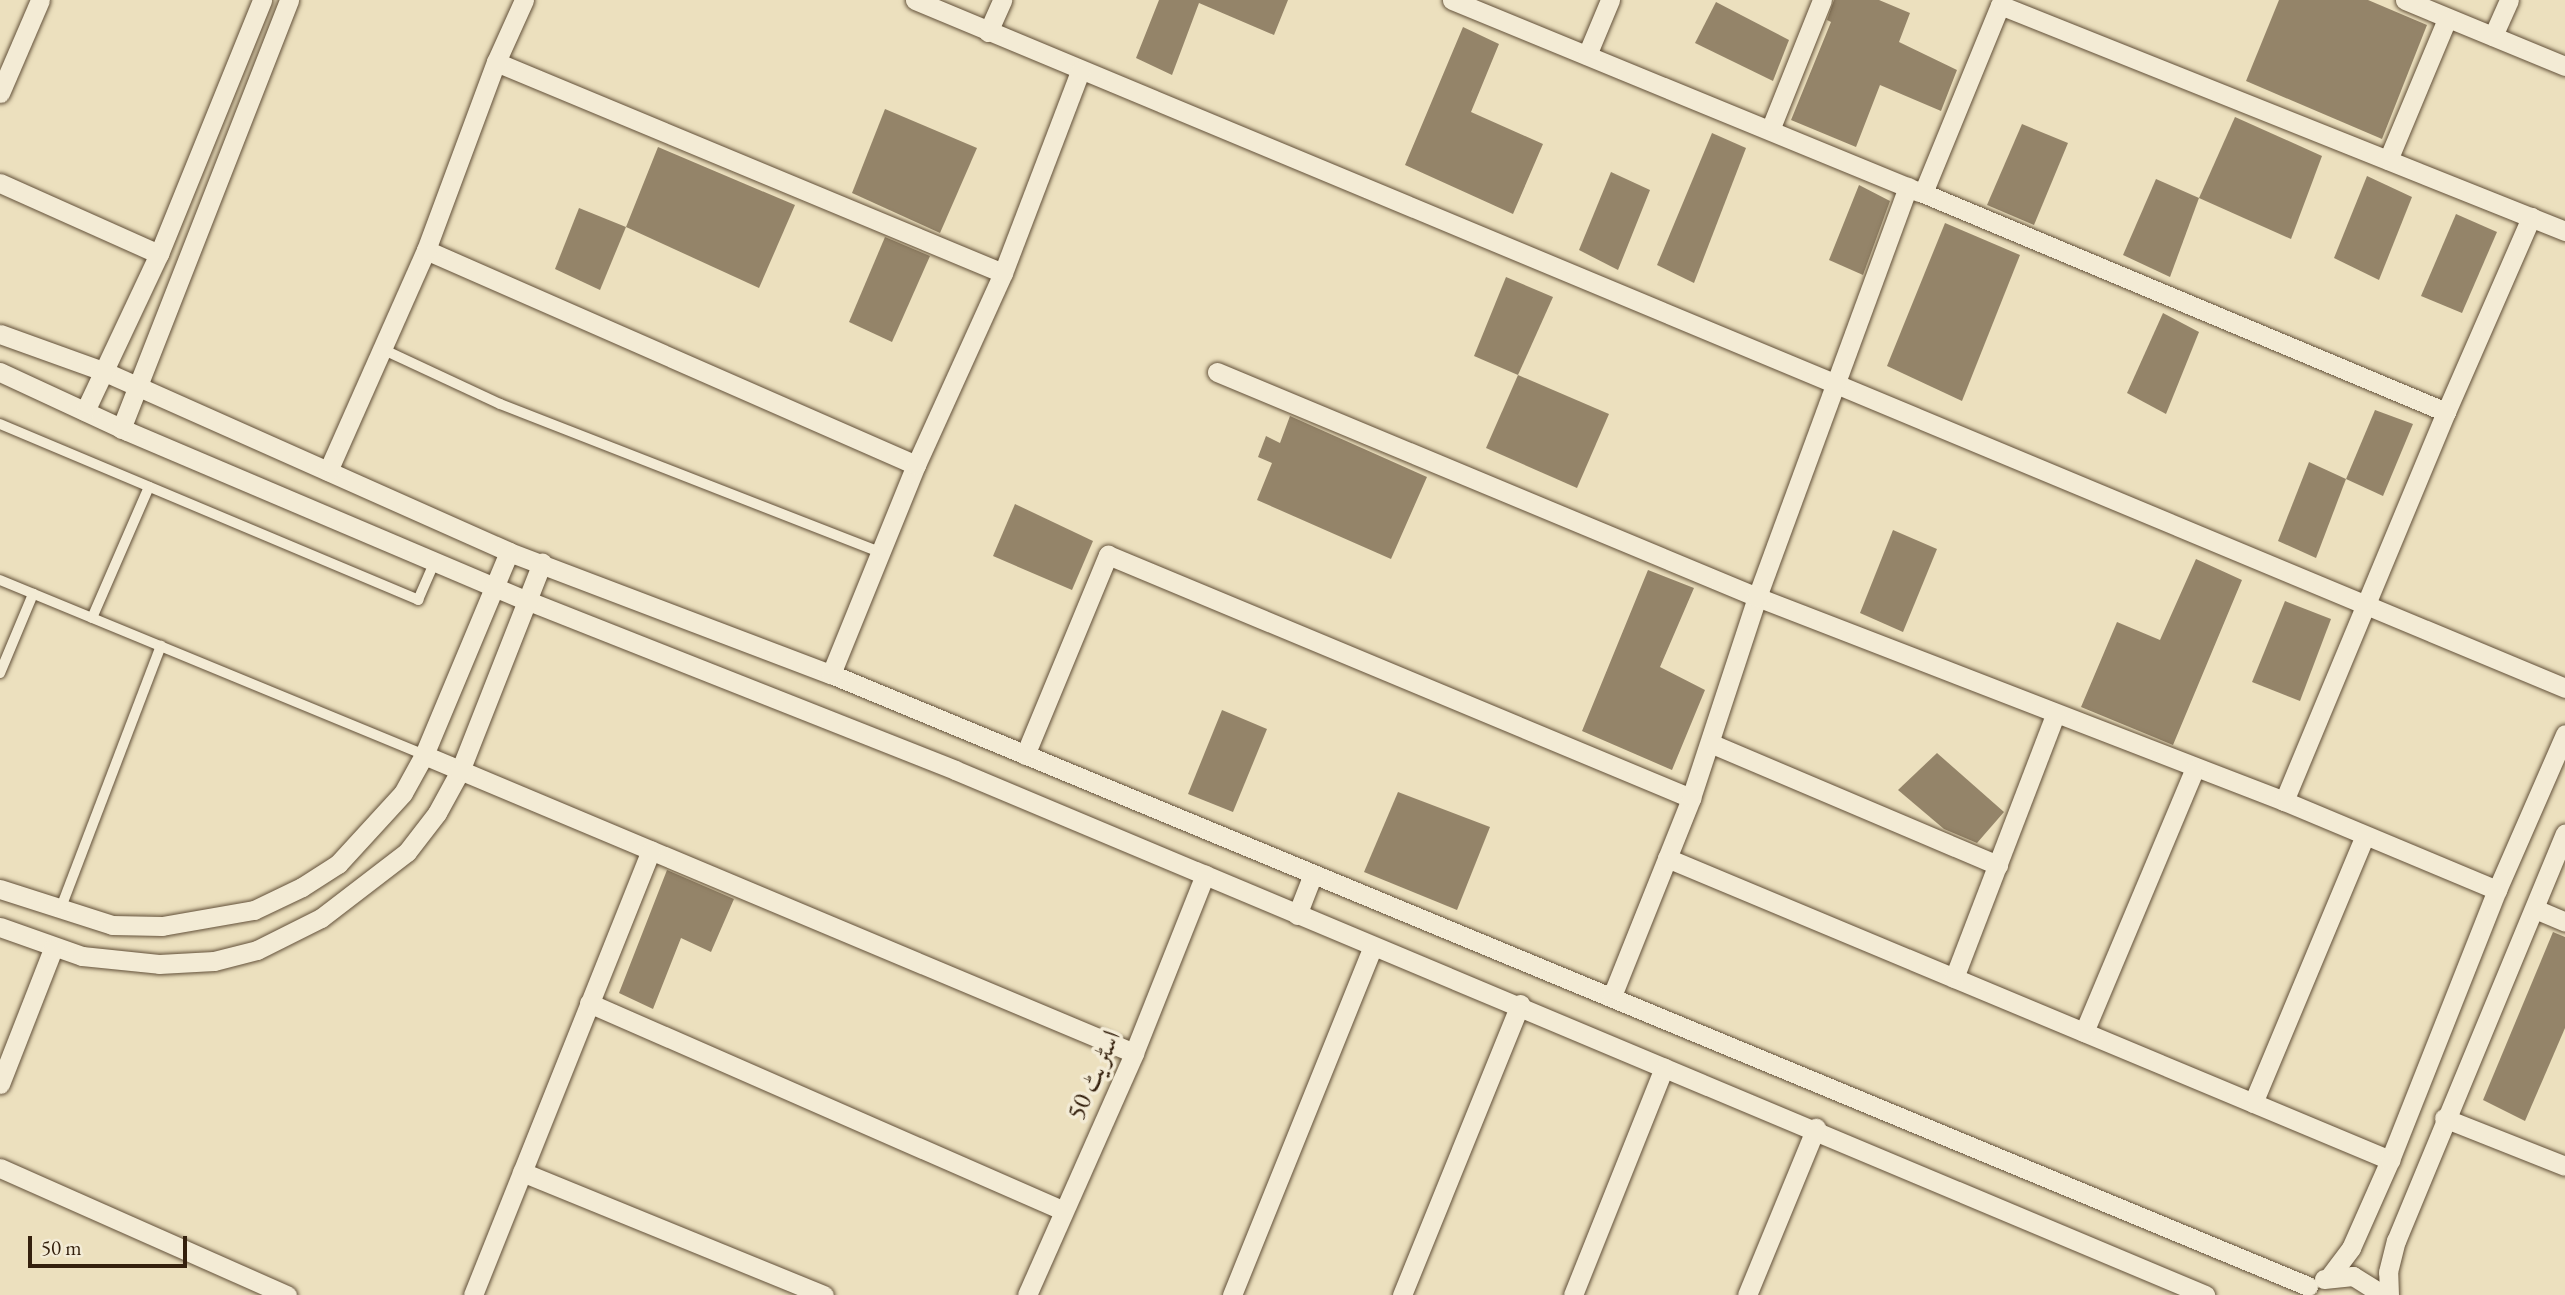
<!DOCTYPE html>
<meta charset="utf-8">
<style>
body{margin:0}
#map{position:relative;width:2565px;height:1295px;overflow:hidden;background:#ece0be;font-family:"EB Garamond",Amiri,serif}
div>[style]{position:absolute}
.building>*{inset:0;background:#948469}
.roads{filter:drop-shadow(0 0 2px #625039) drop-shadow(0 0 2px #625039)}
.lane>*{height:10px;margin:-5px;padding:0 5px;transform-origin:5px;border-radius:5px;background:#f3ebd5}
.street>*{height:19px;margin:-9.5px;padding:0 9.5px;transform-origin:9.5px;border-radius:9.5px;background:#f3ebd5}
span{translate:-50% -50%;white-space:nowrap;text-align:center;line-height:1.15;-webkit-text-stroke:7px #f3ebd5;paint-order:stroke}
.street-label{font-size:26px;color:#34200d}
.scale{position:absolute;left:28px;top:1236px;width:159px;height:32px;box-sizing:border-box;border:4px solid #34200d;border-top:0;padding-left:9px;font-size:21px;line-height:24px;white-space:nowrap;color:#34200d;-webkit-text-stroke:5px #f3ebd5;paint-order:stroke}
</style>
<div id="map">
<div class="building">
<i style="clip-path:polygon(1159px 0,1288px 0,1274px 35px,1199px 3px,1172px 75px,1136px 58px)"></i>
<i style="clip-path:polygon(1834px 0,1879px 0,1910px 13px,1899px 42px,1957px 70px,1941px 111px,1880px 85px,1856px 147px,1791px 120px,1831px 22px,1827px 20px)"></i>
<i style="clip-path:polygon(2279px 0,2368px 0,2427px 25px,2382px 139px,2246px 81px)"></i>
<i style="clip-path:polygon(1716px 2px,1789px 40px,1773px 81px,1695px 43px)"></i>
<i style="clip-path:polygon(1463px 27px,1499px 44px,1471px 112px,1543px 144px,1513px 214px,1405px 165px)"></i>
<i style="clip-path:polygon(885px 109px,977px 148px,940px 233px,852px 193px)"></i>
<i style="clip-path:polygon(2235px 117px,2322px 156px,2291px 239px,2199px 198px)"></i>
<i style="clip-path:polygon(2022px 124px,2068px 143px,2034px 225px,1987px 205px)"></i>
<i style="clip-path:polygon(1712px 133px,1746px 148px,1694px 283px,1657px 265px)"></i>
<i style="clip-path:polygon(658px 147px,795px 205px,759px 288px,626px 227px)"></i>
<i style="clip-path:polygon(1611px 172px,1650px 190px,1618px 270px,1579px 250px)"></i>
<i style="clip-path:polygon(2367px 176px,2412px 197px,2379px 280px,2334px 258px)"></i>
<i style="clip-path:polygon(2156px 179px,2199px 198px,2170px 277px,2123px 255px)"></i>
<i style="clip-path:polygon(1859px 185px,1890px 201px,1863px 275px,1829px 260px)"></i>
<i style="clip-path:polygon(579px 208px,626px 227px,600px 290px,555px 269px)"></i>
<i style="clip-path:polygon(2456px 214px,2497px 232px,2462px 313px,2421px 296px)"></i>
<i style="clip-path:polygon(1945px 223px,2020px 255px,1962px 401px,1887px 366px)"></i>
<i style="clip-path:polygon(885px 237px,930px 256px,892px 342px,849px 322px)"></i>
<i style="clip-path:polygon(1506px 277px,1553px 297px,1518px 375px,1474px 356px)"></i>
<i style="clip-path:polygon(2163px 313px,2199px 332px,2166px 414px,2127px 393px)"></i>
<i style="clip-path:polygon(1518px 375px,1609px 414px,1577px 488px,1486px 448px)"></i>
<i style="clip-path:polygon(2375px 410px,2413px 424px,2383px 496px,2346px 479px)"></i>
<i style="clip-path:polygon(1290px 416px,1427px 477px,1391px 559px,1257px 500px,1272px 463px,1258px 457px,1266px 436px,1280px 443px)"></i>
<i style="clip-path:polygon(2309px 462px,2346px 479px,2316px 558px,2278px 541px)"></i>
<i style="clip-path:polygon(1015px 504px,1093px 541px,1072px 590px,993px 556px)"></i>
<i style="clip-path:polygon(1893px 530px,1937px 549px,1903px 632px,1860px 613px)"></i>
<i style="clip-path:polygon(2196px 559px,2242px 580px,2173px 745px,2081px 707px,2117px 622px,2160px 640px)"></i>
<i style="clip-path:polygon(1648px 570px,1694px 588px,1660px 667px,1705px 690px,1672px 770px,1582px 731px)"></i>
<i style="clip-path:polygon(2285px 601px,2331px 619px,2300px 701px,2252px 682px)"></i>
<i style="clip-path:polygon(1222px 710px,1267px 729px,1233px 812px,1188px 794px)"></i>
<i style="clip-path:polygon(1937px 753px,2004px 812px,1977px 843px,1944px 829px,1898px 790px)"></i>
<i style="clip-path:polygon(1398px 792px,1490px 827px,1457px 910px,1364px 872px)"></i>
<i style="clip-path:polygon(667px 870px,734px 899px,711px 952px,681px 938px,653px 1009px,619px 993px)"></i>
<i style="clip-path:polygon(2553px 932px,2565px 937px,2565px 1028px,2525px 1121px,2483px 1100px)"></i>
</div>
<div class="roads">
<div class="lane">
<i style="left:382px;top:349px;width:130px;rotate:25deg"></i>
<i style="left:500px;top:404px;width:410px;rotate:21.3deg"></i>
<i style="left:0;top:424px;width:454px;rotate:22.8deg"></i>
<i style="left:418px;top:600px;width:43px;rotate:-66.4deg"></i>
<i style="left:0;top:580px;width:459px;rotate:22.4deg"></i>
<i style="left:92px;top:618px;width:143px;rotate:-66.5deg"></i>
<i style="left:0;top:673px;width:86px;rotate:-67.3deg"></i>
<i style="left:60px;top:910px;width:283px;rotate:-69.1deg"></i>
</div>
<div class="street">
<i style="left:915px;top:0;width:1788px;rotate:22.63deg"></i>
<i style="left:1452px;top:0;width:505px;rotate:22.35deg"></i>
<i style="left:2405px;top:0;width:173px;rotate:22.4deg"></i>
<i style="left:988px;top:32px;width:35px;rotate:-66deg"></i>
<i style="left:2493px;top:36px;width:39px;rotate:-66deg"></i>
<i style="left:1587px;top:55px;width:60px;rotate:-67.3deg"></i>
<i style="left:496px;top:62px;width:549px;rotate:22.6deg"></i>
<i style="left:0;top:93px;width:101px;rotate:-66.7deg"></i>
<i style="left:1770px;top:130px;width:140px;rotate:-68.2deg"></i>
<i style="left:2388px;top:160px;width:153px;rotate:-67.3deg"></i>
<i style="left:0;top:183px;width:174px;rotate:24.1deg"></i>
<i style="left:426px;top:250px;width:535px;rotate:23.69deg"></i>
<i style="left:0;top:334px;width:109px;rotate:19.8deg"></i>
<i style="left:103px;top:371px;width:445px;rotate:24deg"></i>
<i style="left:509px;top:552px;width:344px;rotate:20.8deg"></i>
<i style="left:831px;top:674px;width:1599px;rotate:22.51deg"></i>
<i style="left:0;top:372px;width:140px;rotate:24.9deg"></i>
<i style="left:127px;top:431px;width:433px;rotate:23deg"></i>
<i style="left:526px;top:600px;width:461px;rotate:21.6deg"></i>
<i style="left:955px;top:770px;width:1356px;rotate:22.78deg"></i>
<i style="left:1217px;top:372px;width:585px;rotate:22.62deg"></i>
<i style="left:1757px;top:597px;width:565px;rotate:21.16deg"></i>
<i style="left:2284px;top:801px;width:231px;rotate:22.7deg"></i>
<i style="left:85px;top:411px;width:174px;rotate:-64.8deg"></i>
<i style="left:159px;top:254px;width:274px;rotate:-67.9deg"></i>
<i style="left:2446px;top:412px;width:213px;rotate:-66.4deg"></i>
<i style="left:121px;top:429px;width:461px;rotate:-68.6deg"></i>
<i style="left:328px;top:471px;width:242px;rotate:-66.1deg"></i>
<i style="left:426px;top:250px;width:201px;rotate:-69.6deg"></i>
<i style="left:496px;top:62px;width:68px;rotate:-65.7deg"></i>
<i style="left:831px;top:674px;width:226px;rotate:-67.9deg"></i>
<i style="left:916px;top:465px;width:211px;rotate:-65.6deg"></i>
<i style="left:1003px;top:273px;width:216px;rotate:-69.1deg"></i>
<i style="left:1710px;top:743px;width:313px;rotate:23deg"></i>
<i style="left:424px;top:755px;width:770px;rotate:22.77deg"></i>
<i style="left:1025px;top:755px;width:217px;rotate:-67.5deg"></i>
<i style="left:1108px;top:555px;width:632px;rotate:22.63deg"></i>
<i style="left:2284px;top:801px;width:421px;rotate:-67.4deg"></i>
<i style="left:2446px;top:412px;width:567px;rotate:-157.28deg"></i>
<i style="left:1923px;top:193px;width:203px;rotate:-67.7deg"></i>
<i style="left:2000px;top:5px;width:609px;rotate:21.8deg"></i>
<i style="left:1667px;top:858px;width:784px;rotate:22.67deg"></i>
<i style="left:0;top:889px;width:118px;rotate:17.8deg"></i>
<i style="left:112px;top:925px;width:50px;rotate:1.1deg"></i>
<i style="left:162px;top:926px;width:93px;rotate:-9.9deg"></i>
<i style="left:254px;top:910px;width:53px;rotate:-25.6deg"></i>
<i style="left:302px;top:887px;width:43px;rotate:-32.6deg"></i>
<i style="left:338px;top:864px;width:96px;rotate:-47.5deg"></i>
<i style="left:403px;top:793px;width:43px;rotate:-61.1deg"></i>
<i style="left:424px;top:755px;width:220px;rotate:-67.3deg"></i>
<i style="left:2535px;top:909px;width:33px;rotate:23deg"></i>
<i style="left:1297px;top:915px;width:44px;rotate:-68.7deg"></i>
<i style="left:0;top:927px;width:87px;rotate:19.5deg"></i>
<i style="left:82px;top:956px;width:77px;rotate:5.9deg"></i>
<i style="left:159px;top:964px;width:55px;rotate:-3.1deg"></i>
<i style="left:214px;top:961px;width:44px;rotate:-14.3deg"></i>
<i style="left:257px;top:950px;width:72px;rotate:-26.6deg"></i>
<i style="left:321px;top:918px;width:108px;rotate:-37.5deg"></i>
<i style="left:407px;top:852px;width:49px;rotate:-52.4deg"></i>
<i style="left:437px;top:813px;width:48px;rotate:-61.3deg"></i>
<i style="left:460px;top:771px;width:224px;rotate:-68.5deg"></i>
<i style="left:1954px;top:978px;width:282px;rotate:-69deg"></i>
<i style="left:1612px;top:996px;width:213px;rotate:-68.2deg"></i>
<i style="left:1691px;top:798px;width:212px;rotate:-71.8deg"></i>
<i style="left:1757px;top:597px;width:437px;rotate:-69.8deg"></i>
<i style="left:589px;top:1003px;width:516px;rotate:23.64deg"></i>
<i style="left:2084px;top:1032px;width:284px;rotate:-67.2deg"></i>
<i style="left:0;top:1084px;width:145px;rotate:-68.6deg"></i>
<i style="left:2253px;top:1103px;width:290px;rotate:-67.3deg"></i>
<i style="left:2444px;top:1118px;width:130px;rotate:21.6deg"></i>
<i style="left:0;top:1168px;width:314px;rotate:23.9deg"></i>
<i style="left:522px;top:1172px;width:326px;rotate:22.2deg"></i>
<i style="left:2330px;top:1276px;width:35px;rotate:-53deg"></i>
<i style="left:2351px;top:1248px;width:96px;rotate:-66.1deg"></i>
<i style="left:2390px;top:1160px;width:290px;rotate:-68.4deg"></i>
<i style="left:2497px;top:890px;width:170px;rotate:-66.4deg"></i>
<i style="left:2324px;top:1279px;width:29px;rotate:-6deg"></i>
<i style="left:2353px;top:1276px;width:36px;rotate:32deg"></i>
<i style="left:473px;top:1295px;width:479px;rotate:-68.2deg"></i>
<i style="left:1027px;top:1295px;width:265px;rotate:-66.1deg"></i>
<i style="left:1134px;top:1053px;width:192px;rotate:-68.3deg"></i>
<i style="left:1232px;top:1295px;width:376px;rotate:-68deg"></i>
<i style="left:1402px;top:1295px;width:314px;rotate:-67.9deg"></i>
<i style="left:1573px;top:1295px;width:245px;rotate:-68.2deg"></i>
<i style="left:1747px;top:1295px;width:181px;rotate:-67.6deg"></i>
<i style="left:2389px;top:1295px;width:23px;rotate:-92deg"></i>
<i style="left:2388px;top:1272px;width:32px;rotate:-76deg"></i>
<i style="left:2396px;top:1241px;width:441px;rotate:-67.5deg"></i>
</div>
</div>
<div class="street-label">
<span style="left:1094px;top:1075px;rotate:-66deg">اسٹریٹ 50</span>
</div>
<div class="scale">50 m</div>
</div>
